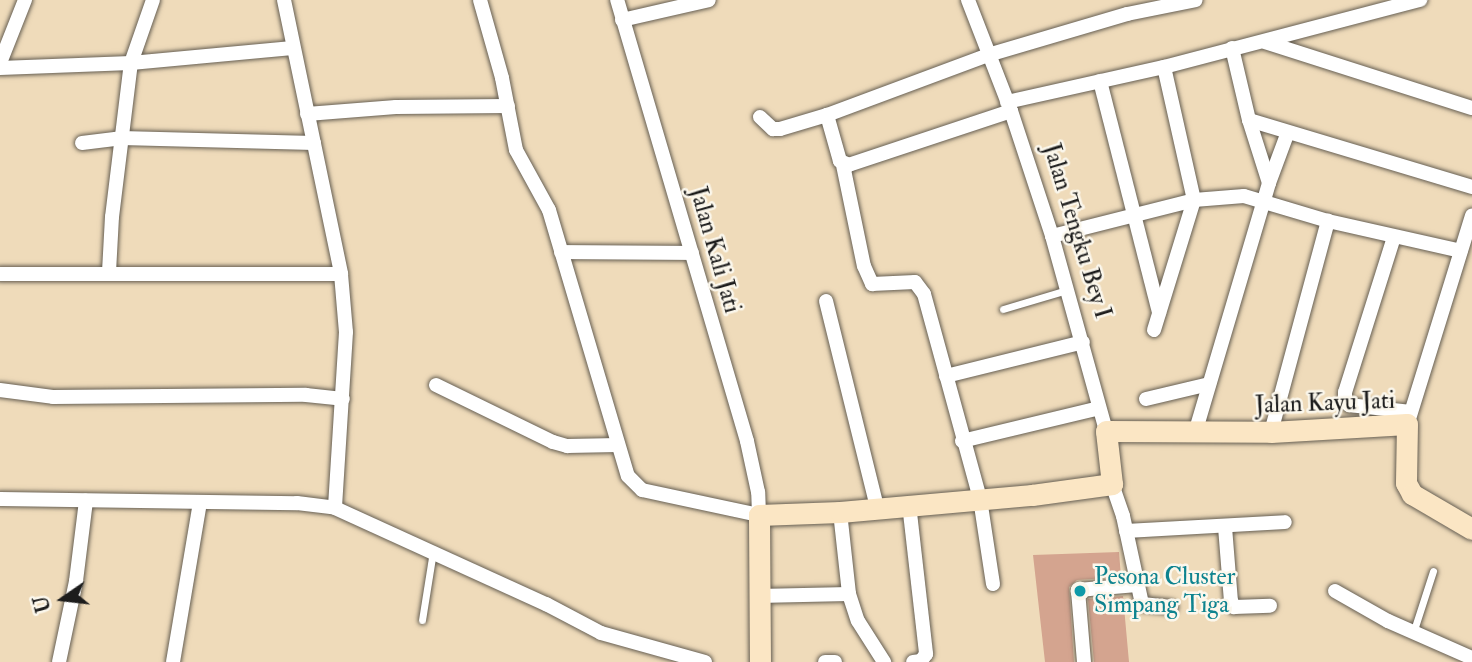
<!DOCTYPE html>
<style>
body{margin:0}
#map{position:relative;width:1472px;height:662px;overflow:hidden;background:#efdbba;font-family:"IM FELL Double Pica",serif}
div>[style]{position:absolute}
.building>*{inset:0;background:#d4a48f}
.roads{filter:drop-shadow(0 0 2px #665f53) drop-shadow(0 0 2px #665f53)}
.lane>*{height:7px;margin:-3.5px;padding:0 3.5px;transform-origin:3.5px;border-radius:3.5px;background:#fff}
.street>*{height:14px;margin:-7px;padding:0 7px;transform-origin:7px;border-radius:7px;background:#fff}
.secondary>*{height:21px;margin:-10.5px;padding:0 10.5px;transform-origin:10.5px;border-radius:10.5px;background:#fbe6c4}
.dots>*{width:19px;height:19px;translate:-50% -50%;box-sizing:border-box;border:4px solid #fbf7ec;border-radius:50%}
span{translate:-50% -50%;white-space:nowrap;text-align:center;line-height:1.15;-webkit-text-stroke:5px #fbf7ec;paint-order:stroke}
.street-label{font-size:24px;color:#1c1c1c}
.culture-label{font-size:24px;color:#0d838f}
.left{translate:0 -50%;text-align:left}
.north{position:absolute;left:28px;top:564px;width:70px;height:70px;-webkit-text-stroke:5px #fbf7ec;paint-order:stroke;rotate:256deg;font-size:19px;font-weight:700;line-height:28px;text-align:center;color:#1c1c1c}
.north::after{content:'';display:block;margin:auto;width:24px;height:32px;background:#1c1c1c;clip-path:polygon(50% 0,100% 100%,50% 72%,0 100%)}
</style>
<div id="map">
<div class="building">
<i style="clip-path:polygon(1119px 552px,1121px 577px,1077px 580px,1069px 587px,1074px 662px,1045px 662px,1033px 555px)"></i>
<i style="clip-path:polygon(1123px 596px,1129px 662px,1094px 662px,1088px 599px)"></i>
</div>
<div class="roads">
<div class="lane">
<i style="left:1003px;top:309px;width:67px;rotate:-16.5deg"></i>
<i style="left:422px;top:620px;width:70px;rotate:-80.9deg"></i>
<i style="left:1414px;top:630px;width:62px;rotate:-72.1deg"></i>
</div>
<div class="street">
<i style="left:284px;top:0;width:280px;rotate:78.2deg"></i>
<i style="left:341px;top:274px;width:58px;rotate:85.1deg"></i>
<i style="left:346px;top:332px;width:176px;rotate:93.6deg"></i>
<i style="left:480px;top:0;width:81px;rotate:74.2deg"></i>
<i style="left:502px;top:78px;width:73px;rotate:79deg"></i>
<i style="left:516px;top:150px;width:68px;rotate:61.2deg"></i>
<i style="left:549px;top:210px;width:277px;rotate:73.5deg"></i>
<i style="left:628px;top:476px;width:20px;rotate:45deg"></i>
<i style="left:642px;top:490px;width:120px;rotate:12.1deg"></i>
<i style="left:759px;top:515px;width:23px;rotate:-92deg"></i>
<i style="left:758px;top:492px;width:52px;rotate:-102.2deg"></i>
<i style="left:747px;top:441px;width:460px;rotate:-106.4deg"></i>
<i style="left:968px;top:0;width:119px;rotate:68.8deg"></i>
<i style="left:1011px;top:111px;width:132px;rotate:71.8deg"></i>
<i style="left:1052px;top:236px;width:202px;rotate:74.5deg"></i>
<i style="left:622px;top:20px;width:89px;rotate:-12.9deg"></i>
<i style="left:1265px;top:42px;width:217px;rotate:17.7deg"></i>
<i style="left:1232px;top:48px;width:74px;rotate:76.7deg"></i>
<i style="left:1249px;top:120px;width:66px;rotate:72.4deg"></i>
<i style="left:0;top:63px;width:68px;rotate:-68.4deg"></i>
<i style="left:0;top:68px;width:131px;rotate:-2.2deg"></i>
<i style="left:131px;top:63px;width:162px;rotate:-5.3deg"></i>
<i style="left:1100px;top:81px;width:239px;rotate:75.7deg"></i>
<i style="left:1007px;top:102px;width:161px;rotate:-12.6deg"></i>
<i style="left:1164px;top:67px;width:265px;rotate:-14.7deg"></i>
<i style="left:1011px;top:111px;width:171px;rotate:161.6deg"></i>
<i style="left:849px;top:165px;width:10px;rotate:-156deg"></i>
<i style="left:840px;top:161px;width:48px;rotate:-105.8deg"></i>
<i style="left:827px;top:115px;width:172px;rotate:-20.4deg"></i>
<i style="left:988px;top:55px;width:145px;rotate:-16.4deg"></i>
<i style="left:1127px;top:14px;width:70px;rotate:-11.5deg"></i>
<i style="left:307px;top:114px;width:89px;rotate:-4.5deg"></i>
<i style="left:396px;top:107px;width:112px;rotate:-0.5deg"></i>
<i style="left:760px;top:117px;width:18px;rotate:43deg"></i>
<i style="left:773px;top:129px;width:7px"></i>
<i style="left:780px;top:129px;width:49px;rotate:-16.6deg"></i>
<i style="left:1249px;top:120px;width:233px;rotate:16.7deg"></i>
<i style="left:82px;top:143px;width:39px;rotate:-7deg"></i>
<i style="left:121px;top:138px;width:193px;rotate:1.5deg"></i>
<i style="left:843px;top:165px;width:103px;rotate:78.3deg"></i>
<i style="left:864px;top:266px;width:20px;rotate:66deg"></i>
<i style="left:872px;top:284px;width:43px;rotate:-2.7deg"></i>
<i style="left:915px;top:282px;width:15px;rotate:53deg"></i>
<i style="left:924px;top:294px;width:213px;rotate:74.7deg"></i>
<i style="left:980px;top:499px;width:86px;rotate:81.3deg"></i>
<i style="left:1052px;top:236px;width:146px;rotate:-14.2deg"></i>
<i style="left:1194px;top:200px;width:50px;rotate:-4.6deg"></i>
<i style="left:1244px;top:196px;width:88px;rotate:16.6deg"></i>
<i style="left:1328px;top:221px;width:136px;rotate:12.7deg"></i>
<i style="left:1394px;top:237px;width:163px;rotate:107.5deg"></i>
<i style="left:1345px;top:392px;width:9px;rotate:90deg"></i>
<i style="left:1345px;top:401px;width:6px;rotate:45deg"></i>
<i style="left:1349px;top:405px;width:62px;rotate:6.4deg"></i>
<i style="left:561px;top:252px;width:131px;rotate:0.4deg"></i>
<i style="left:109px;top:272px;width:55px;rotate:-86.9deg"></i>
<i style="left:112px;top:217px;width:155px;rotate:-83deg"></i>
<i style="left:131px;top:63px;width:67px;rotate:-70.8deg"></i>
<i style="left:0;top:274px;width:341px"></i>
<i style="left:826px;top:301px;width:212px;rotate:76.1deg"></i>
<i style="left:1154px;top:330px;width:136px;rotate:-72.9deg"></i>
<i style="left:1194px;top:200px;width:136px;rotate:-102.7deg"></i>
<i style="left:946px;top:376px;width:141px;rotate:-13.9deg"></i>
<i style="left:436px;top:385px;width:130px;rotate:26deg"></i>
<i style="left:553px;top:442px;width:15px;rotate:16deg"></i>
<i style="left:567px;top:446px;width:51px;rotate:-1.1deg"></i>
<i style="left:0;top:390px;width:53px;rotate:7.5deg"></i>
<i style="left:53px;top:397px;width:253px;rotate:-0.5deg"></i>
<i style="left:306px;top:395px;width:37px;rotate:6deg"></i>
<i style="left:1146px;top:399px;width:65px;rotate:-13.4deg"></i>
<i style="left:1409px;top:419px;width:213px;rotate:-72.8deg"></i>
<i style="left:1271px;top:432px;width:219px;rotate:-74.9deg"></i>
<i style="left:1195px;top:433px;width:261px;rotate:-73.5deg"></i>
<i style="left:1269px;top:183px;width:54px;rotate:-69.6deg"></i>
<i style="left:962px;top:441px;width:141px;rotate:-13.5deg"></i>
<i style="left:1112px;top:484px;width:34px;rotate:71deg"></i>
<i style="left:1123px;top:516px;width:90px;rotate:77.8deg"></i>
<i style="left:1142px;top:604px;width:29px;rotate:6deg"></i>
<i style="left:0;top:499px;width:297px;rotate:0.8deg"></i>
<i style="left:297px;top:503px;width:38px;rotate:7deg"></i>
<i style="left:335px;top:508px;width:232px;rotate:24.5deg"></i>
<i style="left:546px;top:604px;width:62px;rotate:27.8deg"></i>
<i style="left:601px;top:633px;width:108px;rotate:15.6deg"></i>
<i style="left:909px;top:504px;width:151px;rotate:83.5deg"></i>
<i style="left:926px;top:654px;width:9px;rotate:126deg"></i>
<i style="left:921px;top:661px;width:8px;rotate:173deg"></i>
<i style="left:840px;top:512px;width:82px;rotate:83.7deg"></i>
<i style="left:1225px;top:527px;width:74px;rotate:85.4deg"></i>
<i style="left:1231px;top:601px;width:7px;rotate:63deg"></i>
<i style="left:1234px;top:607px;width:36px;rotate:-2deg"></i>
<i style="left:1126px;top:531px;width:159px;rotate:-3.2deg"></i>
<i style="left:1335px;top:591px;width:61px;rotate:29.5deg"></i>
<i style="left:1388px;top:621px;width:92px;rotate:23.8deg"></i>
<i style="left:758px;top:596px;width:91px;rotate:-1.3deg"></i>
<i style="left:849px;top:594px;width:28px;rotate:72deg"></i>
<i style="left:858px;top:621px;width:49px;rotate:57.6deg"></i>
<i style="left:59px;top:662px;width:83px;rotate:-78.1deg"></i>
<i style="left:76px;top:581px;width:81px;rotate:-82.9deg"></i>
<i style="left:173px;top:662px;width:162px;rotate:-80.4deg"></i>
<i style="left:825px;top:662px;width:10px"></i>
<i style="left:1084px;top:662px;width:72px;rotate:-94.8deg"></i>
<i style="left:1078px;top:590px;width:59px;rotate:-4.8deg"></i>
</div>
<div class="secondary">
<i style="left:760px;top:662px;width:147px;rotate:-90.4deg"></i>
<i style="left:759px;top:515px;width:81px;rotate:-2.1deg"></i>
<i style="left:840px;top:512px;width:193px;rotate:-5.1deg"></i>
<i style="left:1032px;top:495px;width:81px;rotate:-7.8deg"></i>
<i style="left:1112px;top:484px;width:53px;rotate:-96.5deg"></i>
<i style="left:1106px;top:431px;width:165px;rotate:0.3deg"></i>
<i style="left:1271px;top:432px;width:136px;rotate:-3.4deg"></i>
<i style="left:1407px;top:424px;width:59px;rotate:91deg"></i>
<i style="left:1406px;top:483px;width:13px;rotate:61deg"></i>
<i style="left:1412px;top:494px;width:69px;rotate:30.3deg"></i>
</div>
</div>
<div class="dots">
<i style="left:1080px;top:591px;background:#0f9aa8"></i>
</div>
<div class="street-label">
<span style="left:1077px;top:231px;rotate:73deg">Jalan Tengku Bey I</span>
<span style="left:715px;top:250px;rotate:74deg">Jalan Kali Jati</span>
<span style="left:1325px;top:403px;rotate:-2deg">Jalan Kayu Jati</span>
</div>
<div class="culture-label">
<span class="left" style="left:1094px;top:591px">Pesona Cluster<br>Simpang Tiga</span>
</div>
<div class="north">U</div>
</div>
